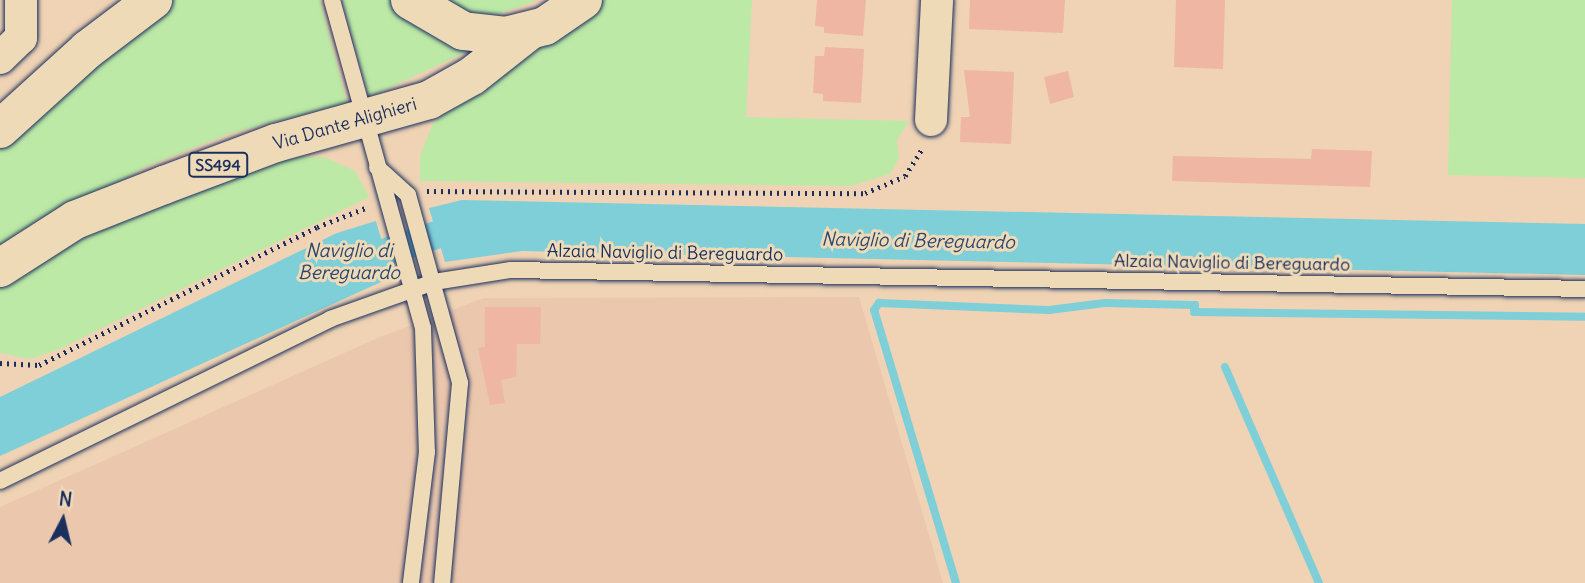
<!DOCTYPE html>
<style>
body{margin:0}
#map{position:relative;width:1585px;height:583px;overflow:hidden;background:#efd3b4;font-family:Delius,sans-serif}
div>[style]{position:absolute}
.built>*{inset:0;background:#ebc7ad}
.green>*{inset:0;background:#bde9a6}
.water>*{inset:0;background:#7ecfd8}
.stream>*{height:8px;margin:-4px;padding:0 4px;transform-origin:4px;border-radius:4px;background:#7ecfd8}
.canal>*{height:28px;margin:-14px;padding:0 14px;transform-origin:14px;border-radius:14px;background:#7ecfd8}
.building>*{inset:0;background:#eeb6a3}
.path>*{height:4.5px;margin-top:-2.25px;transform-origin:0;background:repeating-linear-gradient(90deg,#1b2f5e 0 2px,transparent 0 7px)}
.roads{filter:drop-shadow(0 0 2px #1b2f5e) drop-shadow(0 0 2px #1b2f5e)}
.service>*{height:16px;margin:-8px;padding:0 8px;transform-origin:8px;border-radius:8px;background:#efdab8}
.minor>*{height:32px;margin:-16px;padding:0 16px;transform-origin:16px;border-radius:16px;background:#efdab8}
.primary>*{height:38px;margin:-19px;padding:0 19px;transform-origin:19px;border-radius:19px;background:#efdab8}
span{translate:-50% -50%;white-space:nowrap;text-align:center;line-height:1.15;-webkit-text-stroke:6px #efdab8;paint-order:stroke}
.shield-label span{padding:2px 5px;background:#efdab8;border:2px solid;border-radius:5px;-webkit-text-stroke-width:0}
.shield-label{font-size:16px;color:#1b2f5e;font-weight:700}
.street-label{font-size:18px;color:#1b2f5e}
.water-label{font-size:19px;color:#2a4770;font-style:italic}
.north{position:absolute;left:28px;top:485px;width:70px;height:70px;-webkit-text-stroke:5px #efdab8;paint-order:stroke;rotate:7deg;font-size:19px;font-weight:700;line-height:28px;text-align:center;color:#1b2f5e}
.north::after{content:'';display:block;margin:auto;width:24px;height:32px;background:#1b2f5e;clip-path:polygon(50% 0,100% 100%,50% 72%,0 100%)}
</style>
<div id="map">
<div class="built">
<i style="clip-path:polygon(859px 297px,943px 583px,0 583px,0 507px,380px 337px,484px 298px)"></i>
</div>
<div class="green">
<i style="clip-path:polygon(166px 0,320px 0,347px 103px,228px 134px,145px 167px,0 253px,0 144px)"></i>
<i style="clip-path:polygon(342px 0,392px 0,475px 48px,369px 97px)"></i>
<i style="clip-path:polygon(438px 0,537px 0,499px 14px,472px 14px)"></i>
<i style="clip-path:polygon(589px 0,752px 0,746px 117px,909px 121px,897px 140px,899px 158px,890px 174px,851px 186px,420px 181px,420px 156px,433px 123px)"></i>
<i style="clip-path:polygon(1452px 0,1585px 0,1585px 178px,1448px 175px)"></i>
<i style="clip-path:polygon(284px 157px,324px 157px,355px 171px,369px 197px,57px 350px,30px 359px,0 353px,0 279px,64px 239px)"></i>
</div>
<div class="water">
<i style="clip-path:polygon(462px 200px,1585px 224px,1585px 275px,522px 251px,445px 262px,429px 208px)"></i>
<i style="clip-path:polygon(376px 221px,392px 277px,0 456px,0 397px,337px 233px)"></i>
</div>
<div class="stream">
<i style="left:1225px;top:367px;width:236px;rotate:66.5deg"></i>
<i style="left:956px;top:583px;width:285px;rotate:-106.7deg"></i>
<i style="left:874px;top:310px;width:9px;rotate:-54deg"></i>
<i style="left:879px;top:303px;width:170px;rotate:2.4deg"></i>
<i style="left:1049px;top:310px;width:56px;rotate:-7.1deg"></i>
<i style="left:1105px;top:303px;width:90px;rotate:1.3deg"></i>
<i style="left:1195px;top:305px;width:7px;rotate:98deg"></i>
<i style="left:1194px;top:312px;width:391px;rotate:0.7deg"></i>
</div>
<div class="canal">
<i style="left:351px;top:264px;width:99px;rotate:-18.8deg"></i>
<i style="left:445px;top:232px;width:28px"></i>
</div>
<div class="building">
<i style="clip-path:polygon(817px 0,866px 0,863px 36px,824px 33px,824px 27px,815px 26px)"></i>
<i style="clip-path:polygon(970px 0,1065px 0,1063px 33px,969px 29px)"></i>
<i style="clip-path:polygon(1176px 0,1225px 0,1223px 69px,1174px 67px)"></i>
<i style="clip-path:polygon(825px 47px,864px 49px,861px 103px,823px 101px,823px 94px,813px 93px,815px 56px,824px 56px)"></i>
<i style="clip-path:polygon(964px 70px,1014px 72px,1011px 144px,960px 142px,961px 117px,970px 117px)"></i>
<i style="clip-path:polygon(1068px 71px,1074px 97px,1050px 104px,1044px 77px)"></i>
<i style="clip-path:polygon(1312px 149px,1372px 151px,1370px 187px,1172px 181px,1173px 156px,1311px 159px)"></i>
<i style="clip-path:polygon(485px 307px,541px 307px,540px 344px,517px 344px,516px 377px,501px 380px,505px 403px,490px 405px,478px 348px,485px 347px)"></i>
</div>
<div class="path">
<i style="left:427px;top:191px;width:438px;rotate:0.3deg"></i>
<i style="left:865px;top:193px;width:43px;rotate:-23deg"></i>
<i style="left:905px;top:176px;width:34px;rotate:-58deg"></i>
<i style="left:0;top:363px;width:39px;rotate:3deg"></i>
<i style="left:39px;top:365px;width:310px;rotate:-26.4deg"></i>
<i style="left:317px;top:227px;width:55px;rotate:-21.4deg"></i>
</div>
<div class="roads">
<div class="service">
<i style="left:332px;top:0;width:340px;rotate:74.5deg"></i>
<i style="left:423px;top:328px;width:124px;rotate:88.2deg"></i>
<i style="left:427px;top:452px;width:132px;rotate:97deg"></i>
<i style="left:377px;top:167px;width:42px;rotate:42.1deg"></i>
<i style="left:408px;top:195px;width:195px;rotate:74.5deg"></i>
<i style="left:460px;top:383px;width:201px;rotate:95.1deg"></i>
<i style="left:0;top:481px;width:368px;rotate:-26.1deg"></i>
<i style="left:330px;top:319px;width:110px;rotate:-19.6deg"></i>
<i style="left:434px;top:282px;width:78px;rotate:-8.9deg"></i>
<i style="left:511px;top:270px;width:1074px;rotate:1.01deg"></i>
</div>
<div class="minor">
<i style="left:0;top:58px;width:29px;rotate:-44deg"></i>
<i style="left:21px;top:38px;width:38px;rotate:-90deg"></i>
<i style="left:931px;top:120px;width:120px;rotate:-87.1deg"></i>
</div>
<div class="primary">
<i style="left:410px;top:0;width:61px;rotate:30.3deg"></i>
<i style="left:463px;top:31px;width:43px;rotate:6.6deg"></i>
<i style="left:506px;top:36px;width:40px;rotate:-14.4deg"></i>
<i style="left:545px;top:26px;width:46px;rotate:-34.4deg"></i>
<i style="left:0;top:129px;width:118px;rotate:-42.2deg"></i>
<i style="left:87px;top:50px;width:83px;rotate:-37.1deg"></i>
<i style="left:0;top:268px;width:89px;rotate:-32.6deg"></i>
<i style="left:75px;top:220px;width:96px;rotate:-21.5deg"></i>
<i style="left:164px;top:185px;width:120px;rotate:-20.6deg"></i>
<i style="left:276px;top:143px;width:159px;rotate:-15.7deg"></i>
<i style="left:429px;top:100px;width:49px;rotate:-29.2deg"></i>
<i style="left:472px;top:76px;width:71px;rotate:-38.2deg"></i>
</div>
</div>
<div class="shield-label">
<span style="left:218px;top:165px">SS494</span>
</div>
<div class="street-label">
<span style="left:345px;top:124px;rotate:-16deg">Via Dante Alighieri</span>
<span style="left:665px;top:253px;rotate:1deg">Alzaia Naviglio di Bereguardo</span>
<span style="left:1232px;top:263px;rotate:1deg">Alzaia Naviglio di Bereguardo</span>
</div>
<div class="water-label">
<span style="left:918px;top:241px;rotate:1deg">Naviglio di Bereguardo</span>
<span style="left:349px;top:262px">Naviglio di<br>Bereguardo</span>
</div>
<div class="north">N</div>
</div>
